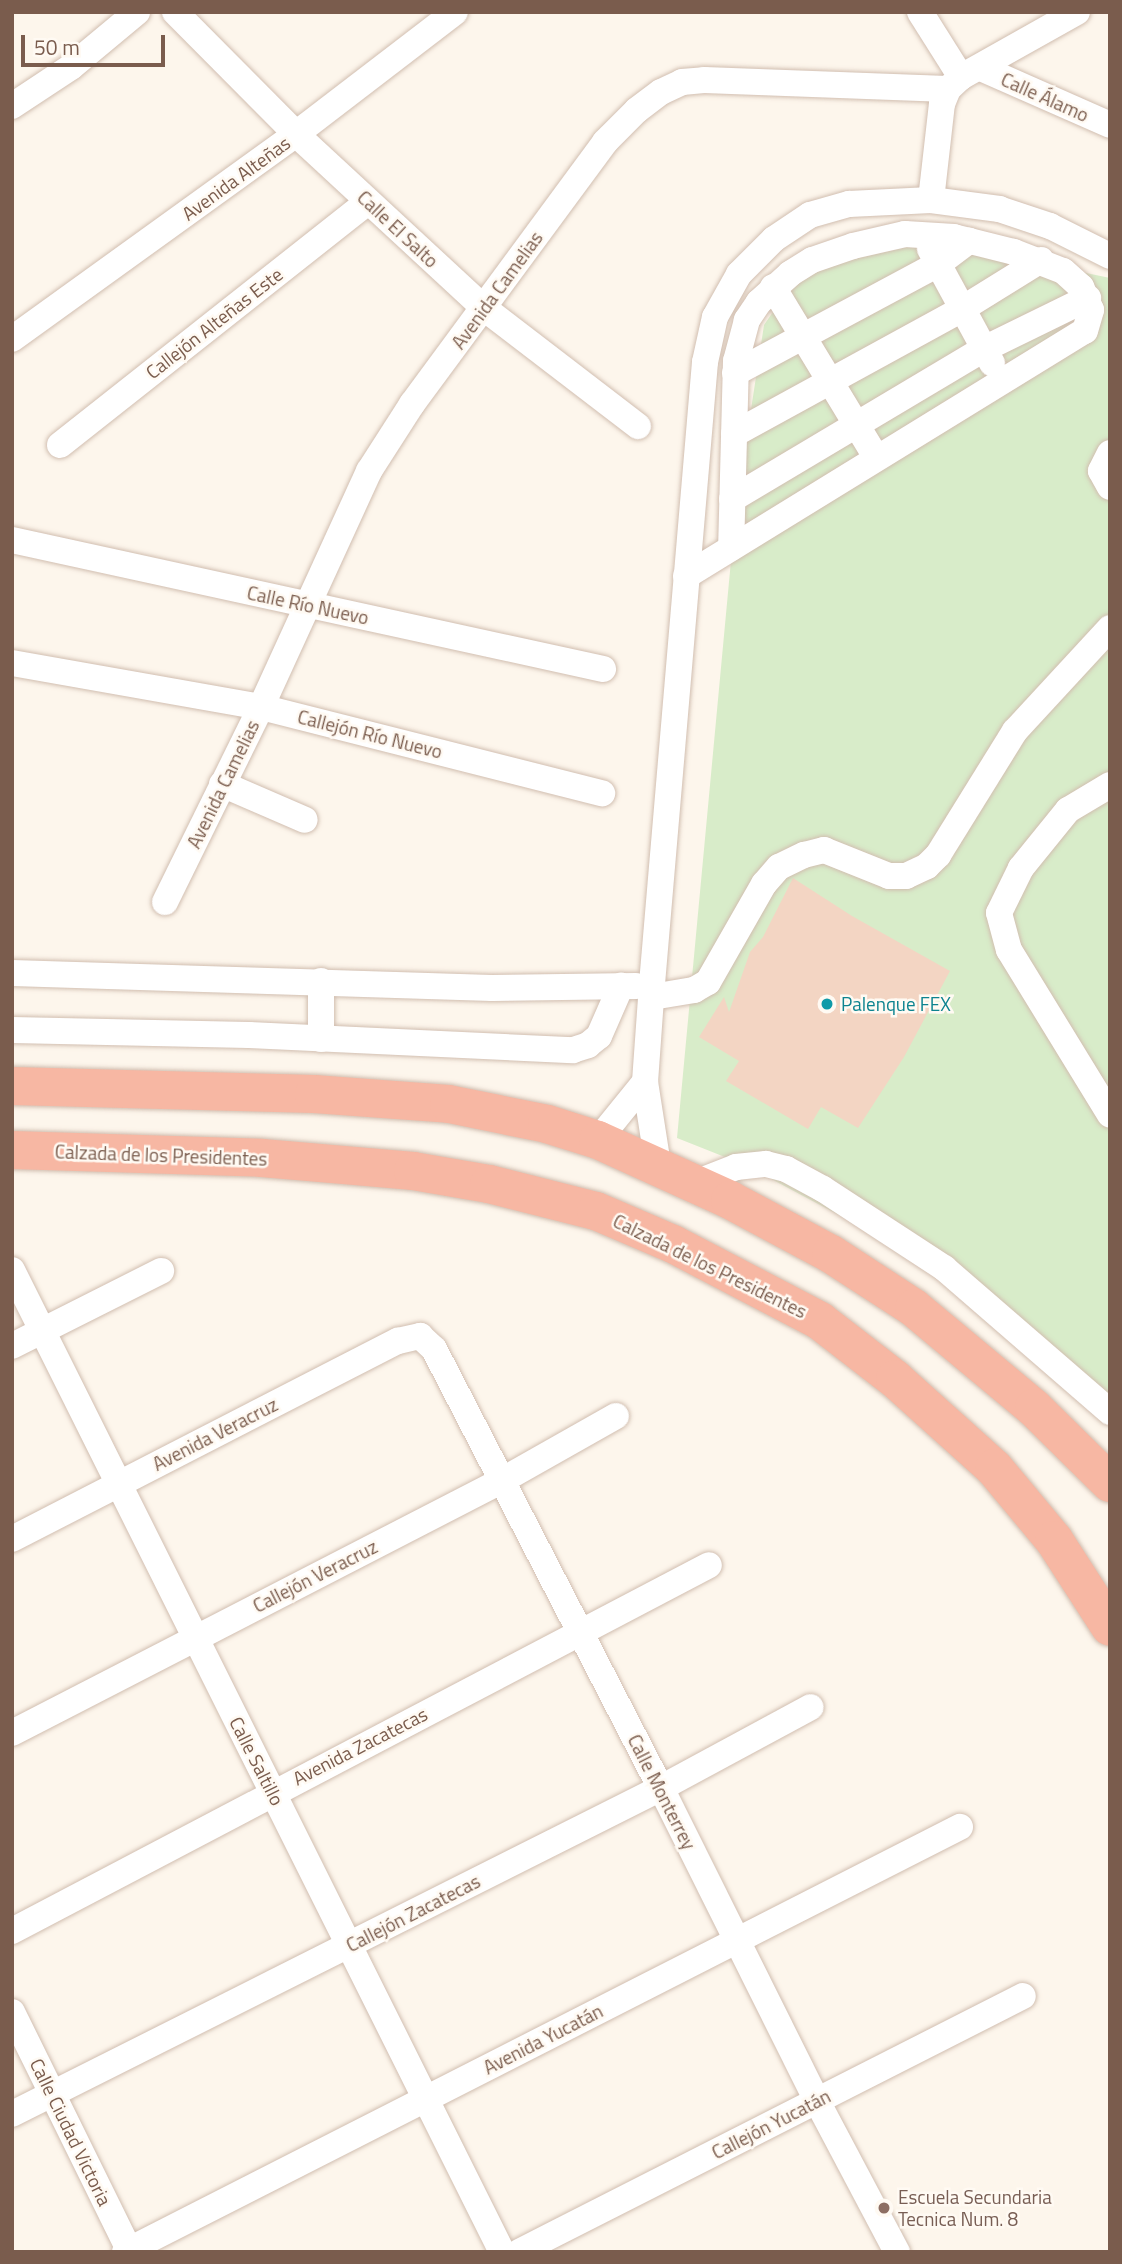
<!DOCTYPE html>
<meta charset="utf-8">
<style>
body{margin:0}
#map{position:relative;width:1122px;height:2264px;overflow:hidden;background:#fdf6ec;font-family:"Titillium Web",sans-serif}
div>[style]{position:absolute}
.green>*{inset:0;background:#d8ecc9}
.building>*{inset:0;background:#f3d5c3}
.roads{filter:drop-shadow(0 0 2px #d1beb0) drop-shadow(0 0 2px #d1beb0)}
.minor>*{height:26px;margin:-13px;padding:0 13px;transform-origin:13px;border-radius:13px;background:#fff}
.highway>*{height:38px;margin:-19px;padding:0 19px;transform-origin:19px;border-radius:19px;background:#f7b7a3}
.dots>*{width:19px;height:19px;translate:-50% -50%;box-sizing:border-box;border:4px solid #fffaf3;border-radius:50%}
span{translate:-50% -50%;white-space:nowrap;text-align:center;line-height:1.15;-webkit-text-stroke:5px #fffaf3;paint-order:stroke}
.street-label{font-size:19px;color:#7a5c4d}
.culture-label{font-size:19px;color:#0d838f}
.left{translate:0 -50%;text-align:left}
.education-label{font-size:19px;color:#785e54}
.frame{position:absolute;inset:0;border:14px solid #7a5c4d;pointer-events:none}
.scale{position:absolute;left:21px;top:35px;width:144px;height:32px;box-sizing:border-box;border:4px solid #7a5c4d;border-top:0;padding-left:9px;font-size:21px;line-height:24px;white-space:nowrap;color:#7a5c4d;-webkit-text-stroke:5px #fffaf3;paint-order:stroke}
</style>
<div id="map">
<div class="green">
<i style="clip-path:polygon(934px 241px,1110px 278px,1110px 1426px,1036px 1342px,865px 1229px,745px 1165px,677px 1138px,736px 507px,764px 325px,801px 271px)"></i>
</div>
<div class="building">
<i style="clip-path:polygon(793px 878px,852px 916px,950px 971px,904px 1057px,858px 1128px,821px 1107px,808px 1129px,726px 1081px,739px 1061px,699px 1037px,724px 997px,729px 1012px,750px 952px,763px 937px)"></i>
</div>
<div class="roads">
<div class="minor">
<i style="left:175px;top:12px;width:172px;rotate:45.2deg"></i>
<i style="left:296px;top:134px;width:256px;rotate:42.8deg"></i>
<i style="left:484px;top:308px;width:194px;rotate:37.5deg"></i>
<i style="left:920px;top:12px;width:77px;rotate:57.8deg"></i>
<i style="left:981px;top:68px;width:141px;rotate:23.8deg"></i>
<i style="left:12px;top:106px;width:71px;rotate:-33.5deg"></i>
<i style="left:71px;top:67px;width:86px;rotate:-39.8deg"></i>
<i style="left:931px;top:200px;width:97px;rotate:-83.5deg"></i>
<i style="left:942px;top:104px;width:16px;rotate:-68deg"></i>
<i style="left:948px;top:89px;width:18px;rotate:-43deg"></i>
<i style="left:961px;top:77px;width:133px;rotate:-29.3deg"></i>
<i style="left:930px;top:249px;width:130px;rotate:61.5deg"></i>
<i style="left:773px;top:287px;width:199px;rotate:58.8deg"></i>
<i style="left:12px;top:339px;width:350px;rotate:-35.8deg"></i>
<i style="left:296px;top:134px;width:200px;rotate:-37.5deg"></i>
<i style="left:735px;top:373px;width:230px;rotate:-28.2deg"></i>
<i style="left:938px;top:264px;width:39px;rotate:-37deg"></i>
<i style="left:734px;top:434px;width:260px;rotate:-28.7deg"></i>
<i style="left:962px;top:309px;width:93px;rotate:-31.8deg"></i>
<i style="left:60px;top:445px;width:392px;rotate:-38.3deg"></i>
<i style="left:1110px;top:453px;width:20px;rotate:117deg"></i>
<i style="left:1101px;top:471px;width:18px;rotate:61deg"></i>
<i style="left:732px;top:499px;width:293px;rotate:-30.8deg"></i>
<i style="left:984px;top:349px;width:116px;rotate:-26.1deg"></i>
<i style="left:12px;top:540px;width:605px;rotate:12.31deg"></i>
<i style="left:686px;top:576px;width:468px;rotate:-31.6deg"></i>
<i style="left:1085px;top:331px;width:22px;rotate:-74deg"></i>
<i style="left:1091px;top:310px;width:25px;rotate:-113deg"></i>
<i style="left:1081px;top:287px;width:24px;rotate:-138deg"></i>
<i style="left:1063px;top:271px;width:53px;rotate:-158.8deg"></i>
<i style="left:1014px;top:252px;width:62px;rotate:-166deg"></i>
<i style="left:954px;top:237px;width:49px;rotate:-176.5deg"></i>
<i style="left:905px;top:234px;width:53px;rotate:167deg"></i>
<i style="left:853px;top:246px;width:43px;rotate:161.1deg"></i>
<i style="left:812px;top:260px;width:26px;rotate:148deg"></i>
<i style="left:790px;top:274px;width:42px;rotate:137.9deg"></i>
<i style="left:759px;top:302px;width:22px;rotate:124deg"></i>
<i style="left:747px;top:320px;width:42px;rotate:105deg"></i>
<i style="left:736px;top:361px;width:187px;rotate:91.5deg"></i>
<i style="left:12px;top:663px;width:253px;rotate:10deg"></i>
<i style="left:261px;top:707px;width:352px;rotate:14.2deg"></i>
<i style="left:222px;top:784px;width:90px;rotate:23.4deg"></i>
<i style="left:1110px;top:785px;width:49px;rotate:149.2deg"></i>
<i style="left:1068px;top:810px;width:75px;rotate:129deg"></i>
<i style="left:1021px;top:868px;width:50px;rotate:116.1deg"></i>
<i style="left:999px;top:913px;width:38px;rotate:75deg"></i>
<i style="left:1009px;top:950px;width:193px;rotate:58.5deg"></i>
<i style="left:165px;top:902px;width:217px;rotate:-63.8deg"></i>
<i style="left:261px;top:707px;width:260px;rotate:-65.4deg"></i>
<i style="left:369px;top:471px;width:80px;rotate:-57.3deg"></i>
<i style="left:412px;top:404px;width:325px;rotate:-53.6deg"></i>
<i style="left:605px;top:142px;width:45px;rotate:-45deg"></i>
<i style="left:637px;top:110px;width:30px;rotate:-37deg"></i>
<i style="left:661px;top:92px;width:23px;rotate:-25deg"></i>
<i style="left:682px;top:82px;width:22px;rotate:-5deg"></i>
<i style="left:704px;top:80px;width:244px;rotate:2.1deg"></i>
<i style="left:12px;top:973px;width:480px;rotate:1.8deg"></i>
<i style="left:492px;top:988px;width:144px;rotate:-0.8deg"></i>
<i style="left:652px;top:997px;width:43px;rotate:-9.5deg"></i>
<i style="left:694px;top:990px;width:16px;rotate:-30deg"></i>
<i style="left:708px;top:982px;width:113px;rotate:-60.3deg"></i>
<i style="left:764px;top:884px;width:23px;rotate:-49deg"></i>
<i style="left:779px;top:867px;width:28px;rotate:-26deg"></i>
<i style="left:804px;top:855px;width:21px;rotate:-14deg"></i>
<i style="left:824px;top:850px;width:70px;rotate:21.8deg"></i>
<i style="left:889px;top:876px;width:17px"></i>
<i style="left:906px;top:876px;width:23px;rotate:-25deg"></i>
<i style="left:927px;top:866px;width:16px;rotate:-45deg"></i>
<i style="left:938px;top:855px;width:146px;rotate:-58.2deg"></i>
<i style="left:1015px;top:731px;width:140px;rotate:-47.3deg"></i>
<i style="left:12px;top:1030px;width:237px;rotate:1.2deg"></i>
<i style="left:249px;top:1035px;width:324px;rotate:2.7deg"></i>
<i style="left:573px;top:1050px;width:16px;rotate:-18deg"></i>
<i style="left:588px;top:1045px;width:14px;rotate:-39deg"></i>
<i style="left:599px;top:1036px;width:55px;rotate:-66.3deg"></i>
<i style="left:321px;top:1039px;width:58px;rotate:-90deg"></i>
<i style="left:598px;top:1140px;width:75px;rotate:-51deg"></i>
<i style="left:658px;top:1165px;width:84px;rotate:-98.9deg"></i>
<i style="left:645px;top:1082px;width:98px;rotate:-85.9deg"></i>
<i style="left:652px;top:984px;width:624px;rotate:-85.13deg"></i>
<i style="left:705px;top:362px;width:46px;rotate:-77.5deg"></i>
<i style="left:715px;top:317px;width:49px;rotate:-60.8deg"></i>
<i style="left:739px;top:274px;width:49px;rotate:-45deg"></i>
<i style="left:774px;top:239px;width:43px;rotate:-33.7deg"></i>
<i style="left:810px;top:215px;width:41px;rotate:-15.8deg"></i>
<i style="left:849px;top:204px;width:82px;rotate:-2.8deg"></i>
<i style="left:931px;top:200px;width:69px;rotate:7.5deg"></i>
<i style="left:999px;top:209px;width:54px;rotate:18.4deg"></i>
<i style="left:1050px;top:226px;width:67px;rotate:26.6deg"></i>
<i style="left:695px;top:1183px;width:44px;rotate:-21.3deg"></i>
<i style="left:736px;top:1167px;width:30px;rotate:-6deg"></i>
<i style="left:766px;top:1164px;width:21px;rotate:14deg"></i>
<i style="left:786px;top:1169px;width:42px;rotate:28.4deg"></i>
<i style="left:823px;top:1189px;width:145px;rotate:33.1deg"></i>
<i style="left:944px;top:1268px;width:220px;rotate:40.9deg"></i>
<i style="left:12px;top:1270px;width:1097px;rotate:63.48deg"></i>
<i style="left:12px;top:1346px;width:167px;rotate:-26.7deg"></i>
<i style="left:12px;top:1539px;width:434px;rotate:-27.2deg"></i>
<i style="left:398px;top:1341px;width:23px;rotate:-13deg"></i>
<i style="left:420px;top:1336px;width:19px;rotate:43deg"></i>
<i style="left:434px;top:1349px;width:494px;rotate:62.7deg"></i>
<i style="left:661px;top:1788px;width:350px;rotate:63.5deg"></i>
<i style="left:817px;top:2101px;width:171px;rotate:62.1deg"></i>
<i style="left:12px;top:1733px;width:550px;rotate:-27.26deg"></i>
<i style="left:501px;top:1481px;width:132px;rotate:-29.5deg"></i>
<i style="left:12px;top:1931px;width:787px;rotate:-27.7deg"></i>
<i style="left:12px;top:2012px;width:267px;rotate:63.8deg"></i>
<i style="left:12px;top:2114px;width:726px;rotate:-26.67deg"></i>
<i style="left:661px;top:1788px;width:170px;rotate:-28.4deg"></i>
<i style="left:125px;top:2252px;width:937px;rotate:-26.98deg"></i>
<i style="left:519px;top:2252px;width:565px;rotate:-26.93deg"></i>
</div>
<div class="highway">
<i style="left:12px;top:1086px;width:302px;rotate:1.5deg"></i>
<i style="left:314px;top:1094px;width:135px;rotate:4.2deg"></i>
<i style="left:449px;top:1104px;width:100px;rotate:11.5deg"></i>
<i style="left:547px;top:1124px;width:53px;rotate:17.4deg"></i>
<i style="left:598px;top:1140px;width:145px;rotate:24.4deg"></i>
<i style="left:730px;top:1200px;width:115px;rotate:28.1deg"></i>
<i style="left:831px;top:1254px;width:99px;rotate:33deg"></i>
<i style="left:914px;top:1308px;width:156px;rotate:39.8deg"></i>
<i style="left:1034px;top:1408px;width:107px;rotate:44.6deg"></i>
<i style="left:12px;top:1150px;width:250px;rotate:1.8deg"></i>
<i style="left:262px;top:1158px;width:152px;rotate:4.9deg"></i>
<i style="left:413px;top:1171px;width:77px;rotate:9.7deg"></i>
<i style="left:489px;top:1184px;width:110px;rotate:14.2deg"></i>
<i style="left:596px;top:1211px;width:84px;rotate:23.2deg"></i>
<i style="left:673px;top:1244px;width:166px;rotate:27.6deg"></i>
<i style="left:820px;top:1321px;width:95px;rotate:37.7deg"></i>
<i style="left:895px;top:1379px;width:133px;rotate:42deg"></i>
<i style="left:994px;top:1468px;width:94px;rotate:50.2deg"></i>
<i style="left:1054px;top:1540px;width:103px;rotate:57.2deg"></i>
</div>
</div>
<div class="dots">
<i style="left:827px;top:1004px;background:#0f9aa8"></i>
<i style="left:884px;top:2208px;background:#8d6e63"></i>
</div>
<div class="street-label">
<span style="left:1045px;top:97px;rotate:24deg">Calle Álamo</span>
<span style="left:236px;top:178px;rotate:-36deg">Avenida Alteñas</span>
<span style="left:398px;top:229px;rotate:43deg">Calle El Salto</span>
<span style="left:497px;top:290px;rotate:-54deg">Avenida Camelias</span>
<span style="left:214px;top:323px;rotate:-38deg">Callejón Alteñas Este</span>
<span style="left:308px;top:605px;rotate:12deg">Calle Río Nuevo</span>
<span style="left:370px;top:734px;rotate:14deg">Callejón Río Nuevo</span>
<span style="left:223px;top:784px;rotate:-64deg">Avenida Camelias</span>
<span style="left:161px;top:1155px;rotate:2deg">Calzada de los Presidentes</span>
<span style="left:710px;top:1266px;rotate:26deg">Calzada de los Presidentes</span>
<span style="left:215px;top:1434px;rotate:-27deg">Avenida Veracruz</span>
<span style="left:315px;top:1576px;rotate:-27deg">Callejón Veracruz</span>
<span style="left:360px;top:1746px;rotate:-27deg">Avenida Zacatecas</span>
<span style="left:257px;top:1761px;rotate:63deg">Calle Saltillo</span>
<span style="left:662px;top:1792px;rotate:63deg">Calle Monterrey</span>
<span style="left:413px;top:1913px;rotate:-27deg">Callejón Zacatecas</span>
<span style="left:543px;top:2039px;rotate:-27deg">Avenida Yucatán</span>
<span style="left:771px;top:2124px;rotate:-27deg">Callejón Yucatán</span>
<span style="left:71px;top:2132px;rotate:64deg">Calle Ciudad Victoria</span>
</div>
<div class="culture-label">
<span class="left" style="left:841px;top:1004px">Palenque FEX</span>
</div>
<div class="education-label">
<span class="left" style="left:898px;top:2208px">Escuela Secundaria<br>Tecnica Num. 8</span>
</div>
<div class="frame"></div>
<div class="scale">50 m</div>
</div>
